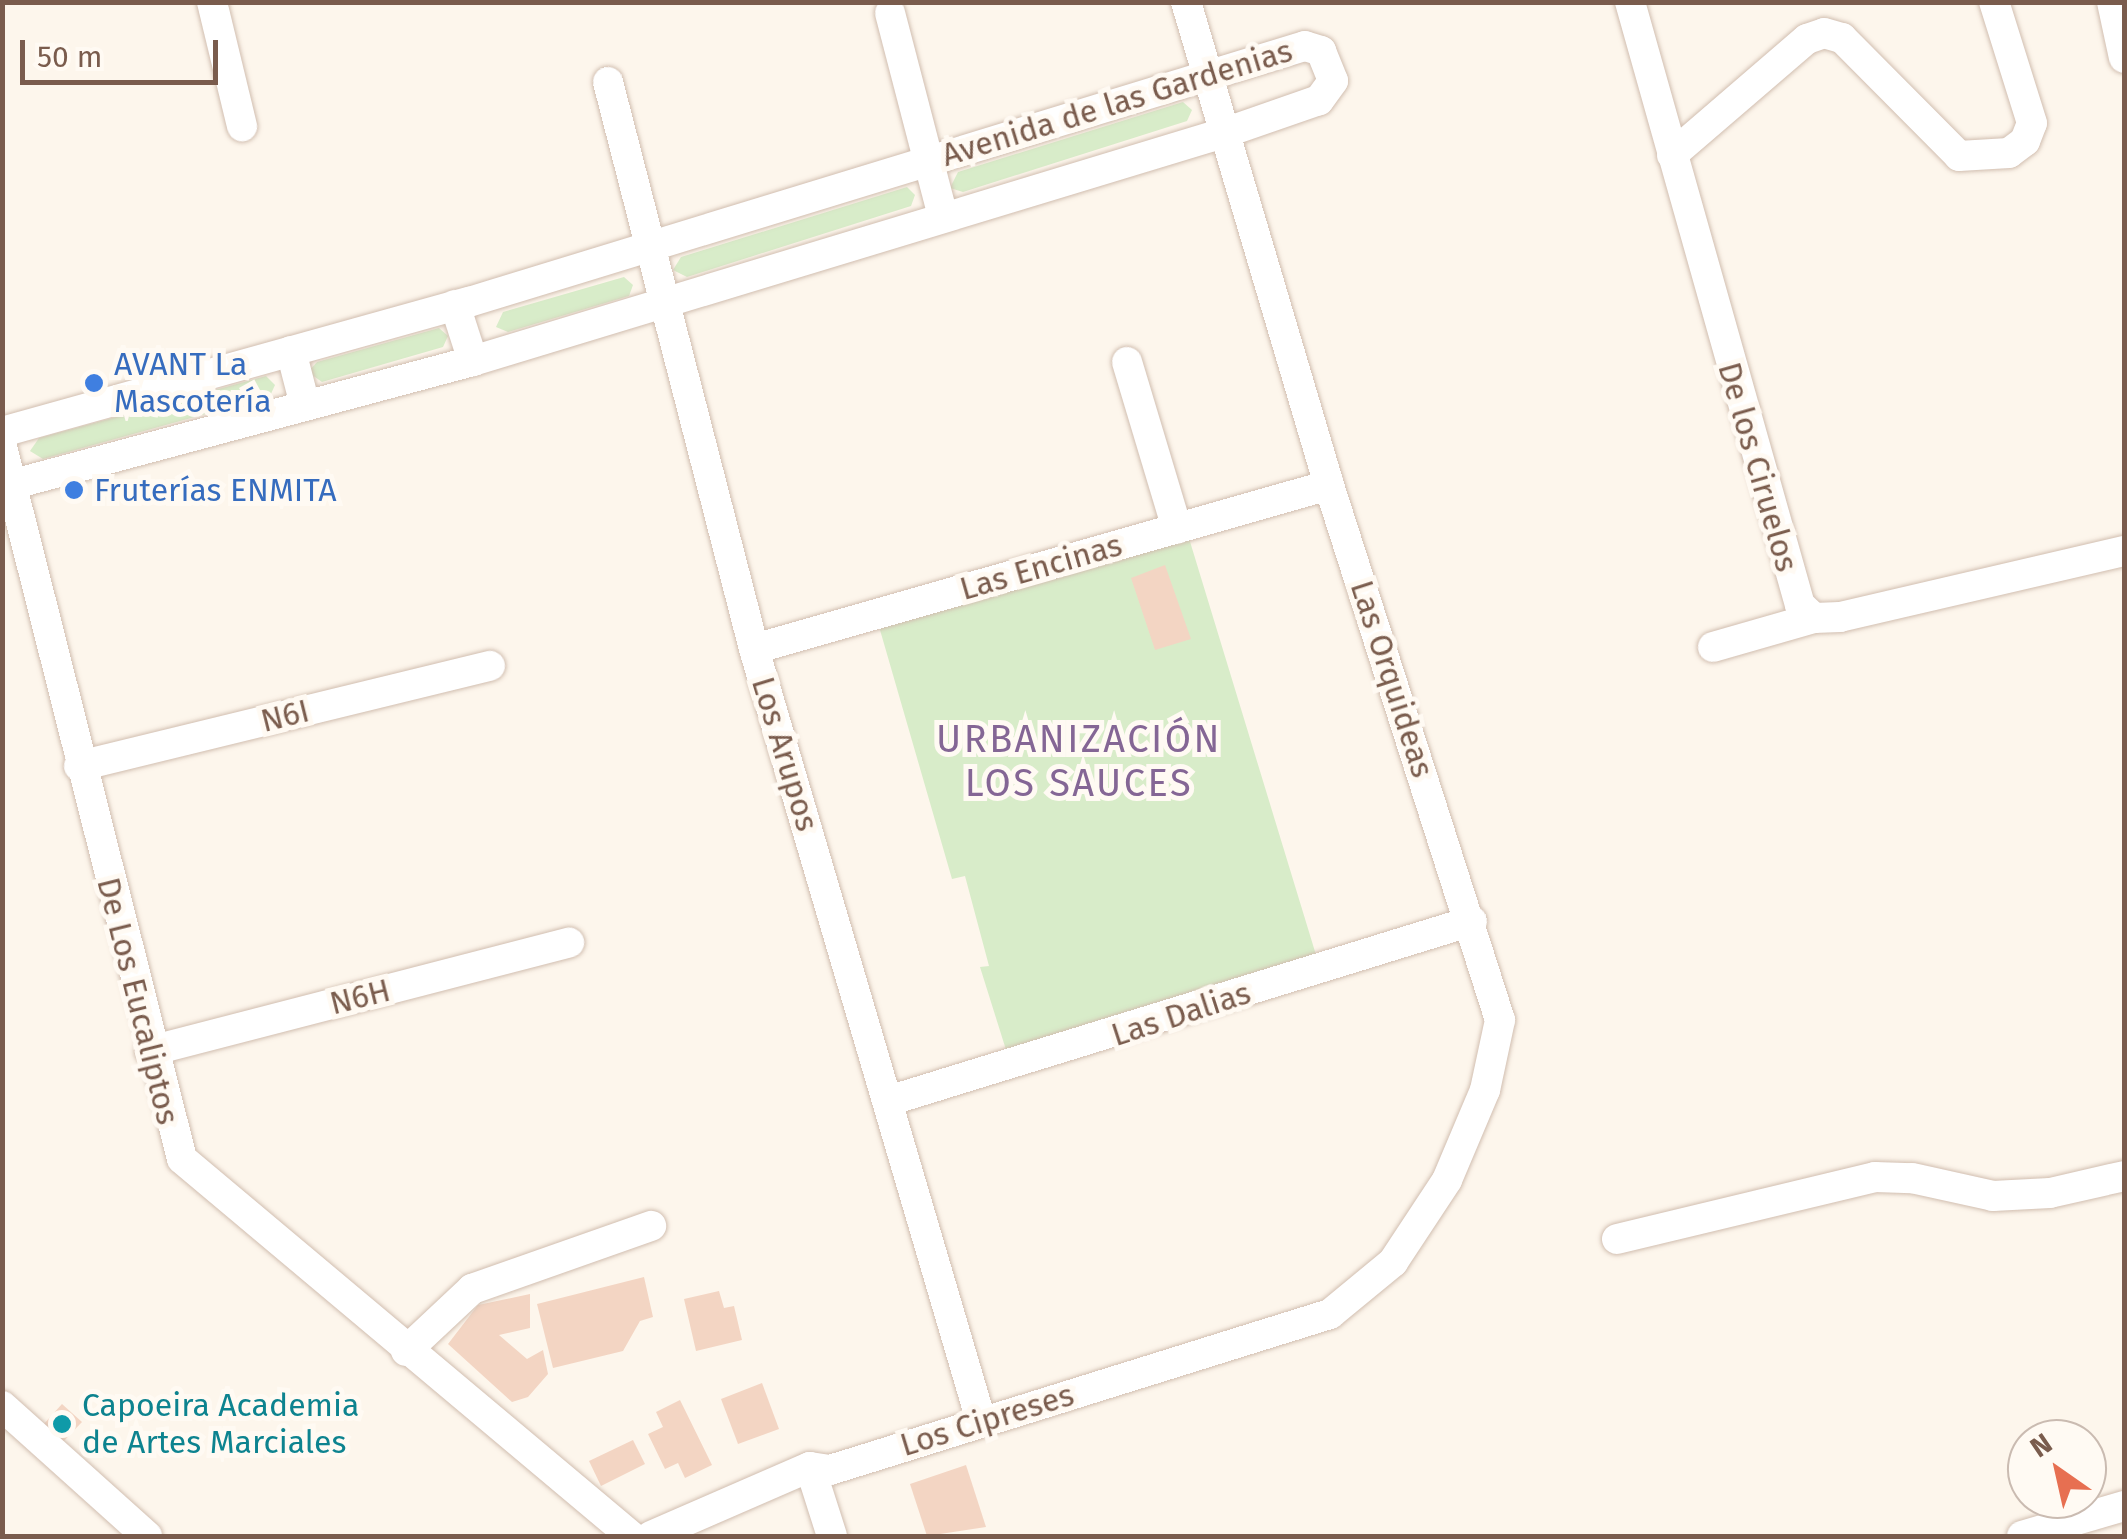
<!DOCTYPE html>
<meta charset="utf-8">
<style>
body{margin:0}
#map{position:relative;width:2127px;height:1539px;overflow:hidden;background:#fdf6ec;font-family:"Fira Sans",sans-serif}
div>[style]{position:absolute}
.green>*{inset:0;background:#d8ecc9}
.building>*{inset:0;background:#f3d5c3}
.roads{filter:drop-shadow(0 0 2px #d1beb0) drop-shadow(0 0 2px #d1beb0)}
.street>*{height:30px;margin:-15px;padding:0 15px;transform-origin:15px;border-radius:15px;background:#fff}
.dots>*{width:28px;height:28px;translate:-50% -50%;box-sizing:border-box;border:5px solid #fffaf3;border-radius:50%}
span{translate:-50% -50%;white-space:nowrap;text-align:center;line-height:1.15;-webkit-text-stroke:10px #fffaf3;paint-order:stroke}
.street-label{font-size:32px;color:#7a5c4d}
.shop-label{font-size:32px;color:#366cbe}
.left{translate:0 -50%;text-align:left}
.culture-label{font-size:32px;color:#0d838f}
.quarter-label{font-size:38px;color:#846695;letter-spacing:2.5px}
.frame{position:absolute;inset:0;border:5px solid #7a5c4d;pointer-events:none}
.north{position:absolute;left:2007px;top:1419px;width:100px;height:100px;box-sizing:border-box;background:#fffaf3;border:2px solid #cabbb1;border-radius:50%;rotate:326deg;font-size:28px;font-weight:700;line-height:40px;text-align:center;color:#7a5c4d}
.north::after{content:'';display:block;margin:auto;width:35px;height:45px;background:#e76f51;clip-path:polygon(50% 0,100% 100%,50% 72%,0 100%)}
.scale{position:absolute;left:20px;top:40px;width:198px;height:45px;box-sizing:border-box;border:5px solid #7a5c4d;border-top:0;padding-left:12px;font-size:30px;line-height:35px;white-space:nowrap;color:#7a5c4d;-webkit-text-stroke:8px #fffaf3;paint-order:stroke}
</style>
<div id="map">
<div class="green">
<i style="clip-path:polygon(1183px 102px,1192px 110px,1187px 121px,963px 192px,950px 188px,958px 172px)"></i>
<i style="clip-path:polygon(907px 187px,915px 195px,911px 206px,687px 277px,673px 270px,681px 257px)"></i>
<i style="clip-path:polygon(624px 277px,633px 285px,629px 296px,508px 332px,496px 327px,503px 312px)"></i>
<i style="clip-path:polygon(439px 328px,448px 336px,443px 347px,322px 382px,308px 372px,317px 362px)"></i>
<i style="clip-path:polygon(266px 376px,275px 385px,270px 396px,43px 459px,30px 451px,39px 438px)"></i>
<i style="clip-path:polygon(1188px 535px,1320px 968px,1007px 1053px,980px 967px,989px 966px,965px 876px,952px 879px,878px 623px)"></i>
</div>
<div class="building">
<i style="clip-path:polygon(1165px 565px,1191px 639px,1155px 650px,1131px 578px)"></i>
<i style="clip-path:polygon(644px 1277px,653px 1317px,640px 1321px,623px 1351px,553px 1368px,537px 1304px)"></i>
<i style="clip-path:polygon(719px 1291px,724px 1308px,734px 1306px,742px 1340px,696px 1351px,684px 1299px)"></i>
<i style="clip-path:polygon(530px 1294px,530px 1328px,499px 1335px,527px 1359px,543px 1350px,548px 1374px,528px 1397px,512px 1402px,448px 1344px,478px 1305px)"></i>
<i style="clip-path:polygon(762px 1383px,779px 1429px,738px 1444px,721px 1399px)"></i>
<i style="clip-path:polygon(680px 1400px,712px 1465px,685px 1478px,678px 1463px,665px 1469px,648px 1434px,663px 1427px,656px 1412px)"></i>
<i style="clip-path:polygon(62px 1404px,82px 1422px,61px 1444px,42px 1426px)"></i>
<i style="clip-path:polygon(633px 1440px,645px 1464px,601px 1486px,589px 1461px)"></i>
<i style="clip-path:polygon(966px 1465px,986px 1527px,927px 1536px,910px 1484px)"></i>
</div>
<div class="roads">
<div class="street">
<i style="left:212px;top:2px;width:128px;rotate:76.4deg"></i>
<i style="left:1630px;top:2px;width:627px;rotate:74.26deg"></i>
<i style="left:1800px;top:605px;width:19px;rotate:43deg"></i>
<i style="left:1814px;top:618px;width:26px;rotate:-2deg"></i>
<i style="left:1840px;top:617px;width:292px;rotate:-13.1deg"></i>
<i style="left:2112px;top:2px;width:57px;rotate:77.9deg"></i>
<i style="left:890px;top:13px;width:210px;rotate:75.4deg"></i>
<i style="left:608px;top:82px;width:585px;rotate:75.56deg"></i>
<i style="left:754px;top:649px;width:805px;rotate:73.61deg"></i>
<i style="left:1672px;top:155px;width:178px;rotate:-40.7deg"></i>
<i style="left:1807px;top:39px;width:18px;rotate:-19deg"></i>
<i style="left:1824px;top:33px;width:19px;rotate:16deg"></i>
<i style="left:1842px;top:38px;width:166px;rotate:45.2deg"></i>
<i style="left:1959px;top:156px;width:50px;rotate:-3.4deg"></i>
<i style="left:2009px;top:153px;width:20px;rotate:-37deg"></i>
<i style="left:2025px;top:141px;width:19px;rotate:-69deg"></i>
<i style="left:2032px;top:123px;width:127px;rotate:-107.4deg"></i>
<i style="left:455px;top:305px;width:59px;rotate:72.2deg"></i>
<i style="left:291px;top:351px;width:56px;rotate:75.5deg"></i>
<i style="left:1127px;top:362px;width:174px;rotate:73.3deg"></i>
<i style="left:2px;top:432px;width:485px;rotate:-15.6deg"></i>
<i style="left:469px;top:302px;width:874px;rotate:-17.03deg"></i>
<i style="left:1305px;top:46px;width:17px;rotate:17deg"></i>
<i style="left:1321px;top:51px;width:32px;rotate:68deg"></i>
<i style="left:1333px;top:81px;width:24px;rotate:126deg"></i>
<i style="left:1319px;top:100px;width:97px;rotate:160.8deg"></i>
<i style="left:1227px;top:132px;width:788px;rotate:163.11deg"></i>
<i style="left:473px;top:361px;width:488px;rotate:165deg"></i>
<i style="left:2px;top:447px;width:734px;rotate:75.81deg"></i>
<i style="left:182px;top:1159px;width:586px;rotate:40.02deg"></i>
<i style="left:1713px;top:647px;width:105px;rotate:-16deg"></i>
<i style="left:754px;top:649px;width:598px;rotate:-15.92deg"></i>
<i style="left:79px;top:766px;width:423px;rotate:-13.7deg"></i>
<i style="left:150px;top:1051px;width:433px;rotate:-14.5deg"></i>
<i style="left:888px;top:1101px;width:611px;rotate:-17.13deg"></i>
<i style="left:1617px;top:1239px;width:265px;rotate:-13.5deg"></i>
<i style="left:1875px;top:1177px;width:37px;rotate:2deg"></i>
<i style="left:1912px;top:1178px;width:83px;rotate:12.5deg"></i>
<i style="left:1993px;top:1196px;width:57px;rotate:-3deg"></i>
<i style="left:2050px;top:1193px;width:76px;rotate:-12.9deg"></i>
<i style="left:406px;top:1351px;width:91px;rotate:-43.2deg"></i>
<i style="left:472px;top:1289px;width:190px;rotate:-19.4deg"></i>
<i style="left:2px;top:1406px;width:195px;rotate:41.9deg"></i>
<i style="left:810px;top:1467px;width:72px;rotate:72.3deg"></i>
<i style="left:651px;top:1536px;width:173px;rotate:-23.5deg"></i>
<i style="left:810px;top:1467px;width:20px;rotate:9deg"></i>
<i style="left:830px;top:1470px;width:524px;rotate:-17.33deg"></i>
<i style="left:1330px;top:1314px;width:82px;rotate:-39.5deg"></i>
<i style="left:1393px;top:1262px;width:98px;rotate:-56.6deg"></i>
<i style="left:1447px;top:1180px;width:98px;rotate:-67.1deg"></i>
<i style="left:1485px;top:1090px;width:72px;rotate:-77.9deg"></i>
<i style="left:1500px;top:1020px;width:562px;rotate:-107.73deg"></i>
<i style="left:1329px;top:485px;width:504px;rotate:-106.49deg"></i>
<i style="left:2022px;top:1536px;width:106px;rotate:-16.4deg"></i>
</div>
</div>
<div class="dots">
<i style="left:94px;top:383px;background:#3f7fe0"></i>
<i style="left:74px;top:490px;background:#3f7fe0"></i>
<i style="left:62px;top:1424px;background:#0f9aa8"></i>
</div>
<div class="street-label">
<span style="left:1117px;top:103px;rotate:-17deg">Avenida de las Gardenias</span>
<span style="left:1758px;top:467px;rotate:74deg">De los Ciruelos</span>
<span style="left:1041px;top:567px;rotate:-16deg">Las Encinas</span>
<span style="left:1392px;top:679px;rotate:72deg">Las Orquideas</span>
<span style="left:285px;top:716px;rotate:-14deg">N6I</span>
<span style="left:785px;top:754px;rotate:73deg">Los Arupos</span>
<span style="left:360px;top:997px;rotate:-14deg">N6H</span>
<span style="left:138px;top:1001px;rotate:76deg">De Los Eucaliptos</span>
<span style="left:1181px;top:1014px;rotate:-18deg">Las Dalias</span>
<span style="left:987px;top:1420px;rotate:-17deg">Los Cipreses</span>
</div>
<div class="shop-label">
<span class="left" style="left:114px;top:383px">AVANT La<br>Mascotería</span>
<span class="left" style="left:94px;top:490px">Fruterías ENMITA</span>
</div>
<div class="culture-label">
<span class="left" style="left:82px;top:1424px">Capoeira Academia<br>de Artes Marciales</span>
</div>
<div class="quarter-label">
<span style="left:1079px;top:762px">URBANIZACIÓN<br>LOS SAUCES</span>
</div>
<div class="frame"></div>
<div class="north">N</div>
<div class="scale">50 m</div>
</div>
